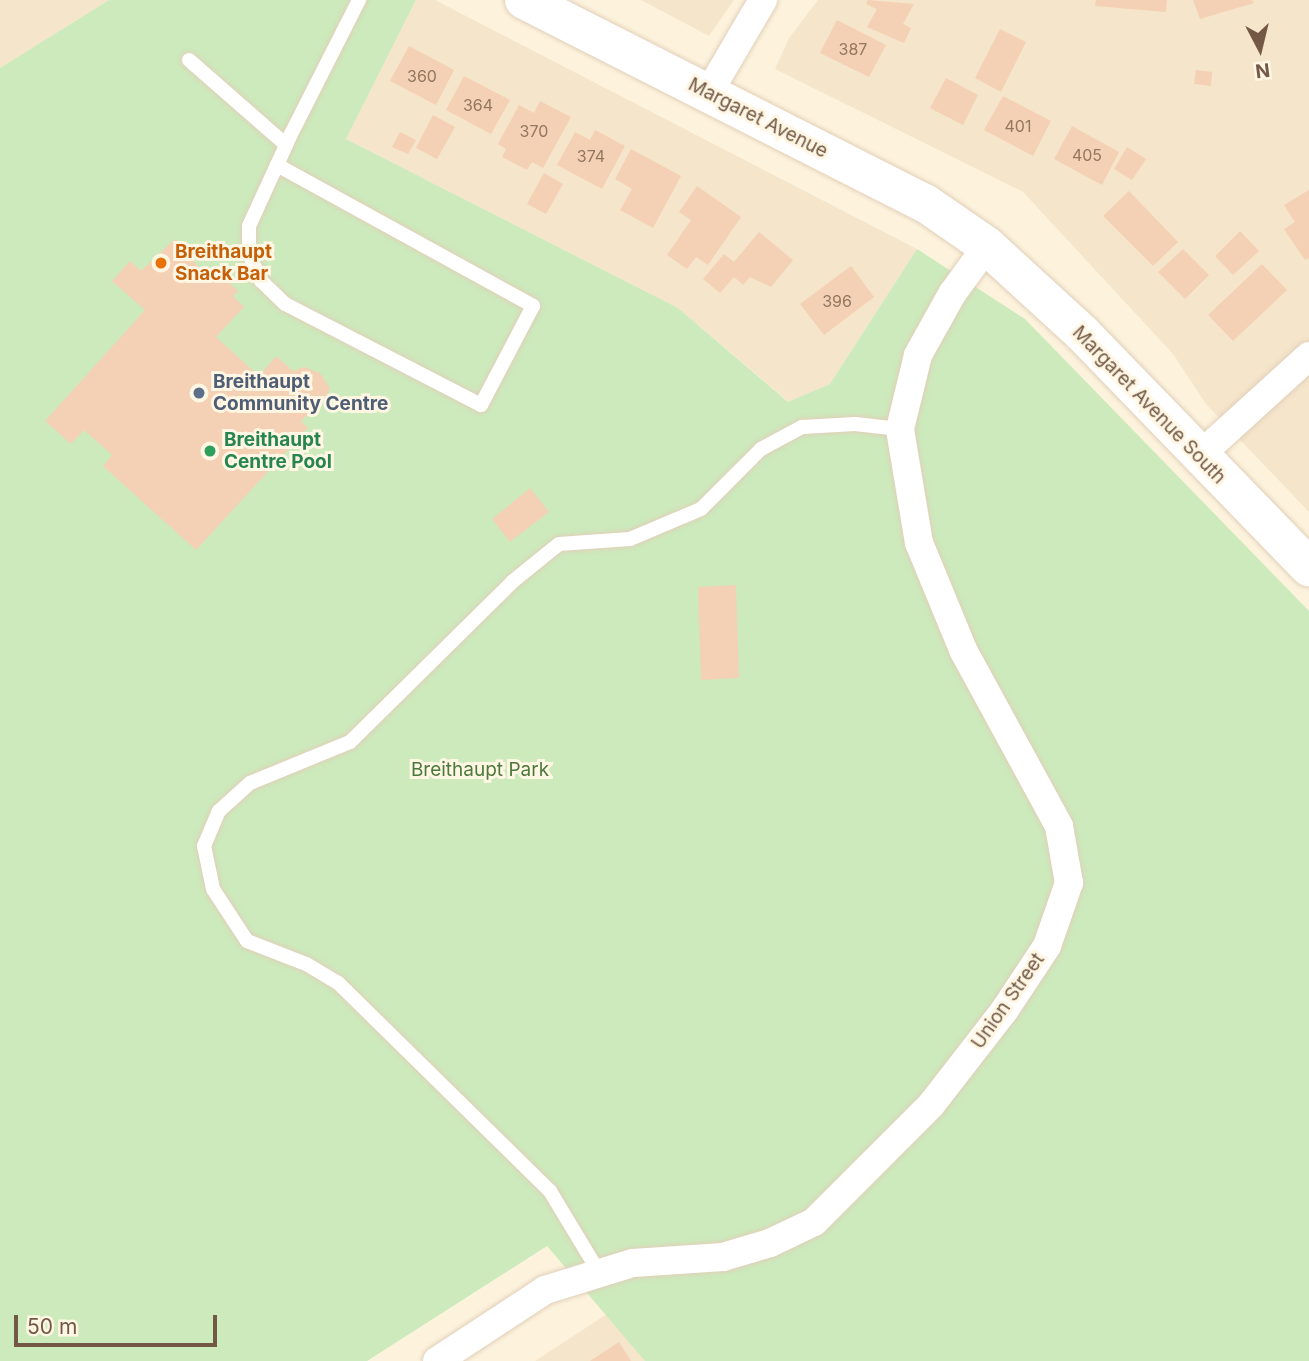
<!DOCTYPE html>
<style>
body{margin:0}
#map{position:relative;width:1309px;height:1361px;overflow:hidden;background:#fdf3dd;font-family:Inter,sans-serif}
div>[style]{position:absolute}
.residential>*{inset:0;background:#f5e5cb}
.green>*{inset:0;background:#cceabc}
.building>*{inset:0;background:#f4d1b4}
.roads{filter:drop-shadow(0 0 2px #e1cfb9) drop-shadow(0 0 2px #e1cfb9)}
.lane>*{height:14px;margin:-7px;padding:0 7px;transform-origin:7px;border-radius:7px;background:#fff}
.street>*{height:28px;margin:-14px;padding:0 14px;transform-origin:14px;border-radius:14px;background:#fff}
.secondary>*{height:38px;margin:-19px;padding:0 19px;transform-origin:19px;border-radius:19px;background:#fff}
.dots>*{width:19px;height:19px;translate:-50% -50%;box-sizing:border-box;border:4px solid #fff6e4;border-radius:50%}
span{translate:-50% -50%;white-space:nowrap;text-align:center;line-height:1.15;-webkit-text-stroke:6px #fff6e4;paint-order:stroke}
.number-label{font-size:16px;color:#937761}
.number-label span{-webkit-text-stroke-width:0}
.street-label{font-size:19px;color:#735945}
.food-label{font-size:19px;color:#c56008;font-weight:700}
.left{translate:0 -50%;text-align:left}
.service-label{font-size:19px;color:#4e5e75;font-weight:700}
.leisure-label{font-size:19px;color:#27864d;font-weight:700}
.park-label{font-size:19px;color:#4b7a3d}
.north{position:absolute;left:1225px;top:14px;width:70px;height:70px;-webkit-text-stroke:5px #fff6e4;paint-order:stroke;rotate:173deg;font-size:19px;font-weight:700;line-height:28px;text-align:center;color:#735945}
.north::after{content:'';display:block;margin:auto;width:24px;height:32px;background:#735945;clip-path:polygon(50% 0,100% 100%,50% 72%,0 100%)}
.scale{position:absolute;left:14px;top:1315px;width:203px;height:32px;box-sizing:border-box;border:4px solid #735945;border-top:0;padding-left:9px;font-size:21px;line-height:24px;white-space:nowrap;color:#735945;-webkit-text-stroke:5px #fff6e4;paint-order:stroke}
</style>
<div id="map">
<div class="residential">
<i style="clip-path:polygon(0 0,109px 0,0 68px)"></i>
<i style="clip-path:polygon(416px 0,435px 0,917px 249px,830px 384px,789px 402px,678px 308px,346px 139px)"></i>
<i style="clip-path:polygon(641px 0,734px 0,709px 36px)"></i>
<i style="clip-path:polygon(818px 0,1309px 0,1309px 512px,1206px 404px,1173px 354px,1023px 192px,775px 69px,789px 38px)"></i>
<i style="clip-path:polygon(607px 1314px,645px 1361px,535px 1361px)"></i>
</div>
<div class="green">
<i style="clip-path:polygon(109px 0,416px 0,346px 139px,678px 308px,788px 402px,830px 384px,917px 249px,1025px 319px,1309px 611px,1309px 1361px,645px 1361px,547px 1246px,367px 1361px,0 1361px,0 68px)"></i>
</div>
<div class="building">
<i style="clip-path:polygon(868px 0,914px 4px,903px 24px,911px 28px,904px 43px,867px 27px,877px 9px,866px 4px)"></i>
<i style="clip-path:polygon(1096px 0,1167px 0,1166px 12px,1095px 6px)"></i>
<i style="clip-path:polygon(1193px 0,1252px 0,1254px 3px,1200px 19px)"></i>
<i style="clip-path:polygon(837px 20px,886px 45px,869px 77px,820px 53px)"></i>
<i style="clip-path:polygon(1000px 29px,1026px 42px,1001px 92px,975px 78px)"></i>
<i style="clip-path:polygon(409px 46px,454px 70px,436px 105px,390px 81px)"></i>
<i style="clip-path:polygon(1196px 70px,1212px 72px,1211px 86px,1194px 84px)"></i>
<i style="clip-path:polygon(464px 76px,510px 100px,491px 134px,446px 110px)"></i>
<i style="clip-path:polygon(946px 78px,978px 95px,963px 125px,930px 108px)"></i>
<i style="clip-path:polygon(1003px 96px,1051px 121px,1033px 156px,984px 130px)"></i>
<i style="clip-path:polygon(540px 101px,571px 117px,543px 168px,532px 162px,527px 170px,502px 157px,506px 149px,498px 144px,519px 105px,534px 113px)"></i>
<i style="clip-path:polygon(433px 115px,455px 127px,437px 159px,416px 148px)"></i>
<i style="clip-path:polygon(1072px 126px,1119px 152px,1102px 185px,1054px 159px)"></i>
<i style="clip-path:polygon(595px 130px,625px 146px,602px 189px,557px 165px,575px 132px,590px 140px)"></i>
<i style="clip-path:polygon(400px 132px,416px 140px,408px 154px,392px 147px)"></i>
<i style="clip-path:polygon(1127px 147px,1146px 159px,1132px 180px,1114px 169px)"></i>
<i style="clip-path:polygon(631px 149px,681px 176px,653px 228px,620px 210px,632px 189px,615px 179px)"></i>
<i style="clip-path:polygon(544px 173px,563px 184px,546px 214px,527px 204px)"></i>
<i style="clip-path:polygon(697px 186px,741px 217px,708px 265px,696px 257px,687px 269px,667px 255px,691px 220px,679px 212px)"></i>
<i style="clip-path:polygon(1309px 190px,1309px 258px,1305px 260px,1284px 229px,1295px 222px,1284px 205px)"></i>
<i style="clip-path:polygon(1129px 191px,1178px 242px,1153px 266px,1103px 216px)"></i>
<i style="clip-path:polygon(1240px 231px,1259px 251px,1233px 275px,1215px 256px)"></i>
<i style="clip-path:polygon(759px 232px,793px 260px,771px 287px,750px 277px,743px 285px,734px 277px,720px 293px,703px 279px,724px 254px,734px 262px)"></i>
<i style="clip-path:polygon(175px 239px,207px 277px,214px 269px,238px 291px,233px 296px,244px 307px,216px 337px,259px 376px,276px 356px,293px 371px,304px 367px,320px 373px,330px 388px,326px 398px,301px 421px,308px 428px,196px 550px,103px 466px,112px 455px,84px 430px,71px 444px,45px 421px,145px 310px,112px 281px,130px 261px,141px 271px)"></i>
<i style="clip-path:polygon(1183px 249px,1209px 275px,1185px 299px,1158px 272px)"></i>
<i style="clip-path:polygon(1262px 264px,1287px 290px,1233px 341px,1208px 315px)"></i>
<i style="clip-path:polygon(851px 266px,874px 297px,824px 335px,800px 304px)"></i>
<i style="clip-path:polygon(530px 488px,549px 512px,510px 542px,492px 519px)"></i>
<i style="clip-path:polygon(736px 585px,739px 678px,701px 680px,698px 587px)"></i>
<i style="clip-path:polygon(619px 1342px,631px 1361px,590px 1361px)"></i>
</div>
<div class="roads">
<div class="lane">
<i style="left:189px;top:60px;width:129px;rotate:41.2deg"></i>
<i style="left:277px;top:165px;width:292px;rotate:28.8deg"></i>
<i style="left:533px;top:306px;width:112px;rotate:117.7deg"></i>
<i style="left:481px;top:405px;width:220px;rotate:-152.7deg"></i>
<i style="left:285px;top:304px;width:33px;rotate:-136deg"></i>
<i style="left:261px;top:281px;width:30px;rotate:-114deg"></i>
<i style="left:249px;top:254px;width:28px;rotate:-90deg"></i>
<i style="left:249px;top:226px;width:89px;rotate:-65.4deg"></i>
<i style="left:286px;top:145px;width:10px;rotate:-66deg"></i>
<i style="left:290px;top:136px;width:153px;rotate:-63.1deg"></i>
<i style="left:600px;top:1274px;width:97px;rotate:-121.1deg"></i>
<i style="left:550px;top:1191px;width:297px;rotate:-135.5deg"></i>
<i style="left:338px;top:983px;width:37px;rotate:-149deg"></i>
<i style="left:306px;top:964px;width:63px;rotate:-158.7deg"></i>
<i style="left:247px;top:941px;width:62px;rotate:-123.2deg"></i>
<i style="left:213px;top:889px;width:44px;rotate:-101.8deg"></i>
<i style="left:204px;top:846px;width:38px;rotate:-67deg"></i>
<i style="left:219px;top:811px;width:42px;rotate:-42.1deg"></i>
<i style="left:250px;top:783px;width:108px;rotate:-22.3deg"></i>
<i style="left:350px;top:742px;width:228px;rotate:-44.6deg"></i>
<i style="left:512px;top:582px;width:60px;rotate:-39deg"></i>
<i style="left:559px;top:544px;width:71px;rotate:-4deg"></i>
<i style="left:630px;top:539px;width:77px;rotate:-22.9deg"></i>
<i style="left:701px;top:509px;width:85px;rotate:-45deg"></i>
<i style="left:761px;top:449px;width:47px;rotate:-28.2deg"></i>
<i style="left:802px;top:427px;width:53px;rotate:-3.2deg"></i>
<i style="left:855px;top:424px;width:45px;rotate:6.3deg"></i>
</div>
<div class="street">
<i style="left:709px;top:92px;width:107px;rotate:-59.6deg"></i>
<i style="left:1198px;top:457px;width:150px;rotate:-42.3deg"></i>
<i style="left:437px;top:1361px;width:129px;rotate:-33.3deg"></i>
<i style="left:545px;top:1290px;width:92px;rotate:-17.1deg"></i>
<i style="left:633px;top:1263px;width:90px;rotate:-3.8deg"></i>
<i style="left:723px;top:1257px;width:49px;rotate:-16.6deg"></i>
<i style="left:770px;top:1243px;width:49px;rotate:-25.5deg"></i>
<i style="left:814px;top:1222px;width:165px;rotate:-45deg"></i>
<i style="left:931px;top:1105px;width:119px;rotate:-52.2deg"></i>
<i style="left:1004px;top:1011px;width:78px;rotate:-56.5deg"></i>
<i style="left:1047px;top:946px;width:67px;rotate:-70.8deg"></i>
<i style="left:1069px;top:883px;width:58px;rotate:-100deg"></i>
<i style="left:1059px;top:826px;width:198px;rotate:-118.6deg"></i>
<i style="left:964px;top:652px;width:118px;rotate:-112.4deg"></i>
<i style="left:919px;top:543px;width:116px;rotate:-99.5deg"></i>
<i style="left:900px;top:429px;width:76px;rotate:-76.3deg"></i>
<i style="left:918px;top:355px;width:70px;rotate:-60.9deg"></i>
<i style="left:952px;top:294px;width:59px;rotate:-53.9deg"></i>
</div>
<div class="secondary">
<i style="left:524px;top:0;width:449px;rotate:26.9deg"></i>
<i style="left:925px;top:203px;width:75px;rotate:34.7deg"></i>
<i style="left:987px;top:246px;width:130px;rotate:42.5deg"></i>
<i style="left:1083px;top:334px;width:325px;rotate:45.9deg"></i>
</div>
</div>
<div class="dots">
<i style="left:161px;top:263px;background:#e8710a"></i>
<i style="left:199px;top:393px;background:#5c6f8a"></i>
<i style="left:210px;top:451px;background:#2e9e5b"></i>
</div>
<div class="number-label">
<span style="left:853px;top:49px">387</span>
<span style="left:422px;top:76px">360</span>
<span style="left:478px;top:105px">364</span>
<span style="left:1018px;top:126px">401</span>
<span style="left:534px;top:131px">370</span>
<span style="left:1087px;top:155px">405</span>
<span style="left:591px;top:156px">374</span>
<span style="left:837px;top:301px">396</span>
</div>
<div class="street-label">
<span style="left:758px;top:118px;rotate:27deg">Margaret Avenue</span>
<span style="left:1149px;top:405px;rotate:46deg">Margaret Avenue South</span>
<span style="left:1008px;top:1001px;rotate:-55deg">Union Street</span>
</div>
<div class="food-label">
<span class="left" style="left:175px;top:263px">Breithaupt<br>Snack Bar</span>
</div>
<div class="service-label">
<span class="left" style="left:213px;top:393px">Breithaupt<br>Community Centre</span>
</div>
<div class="leisure-label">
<span class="left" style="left:224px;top:451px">Breithaupt<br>Centre Pool</span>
</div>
<div class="park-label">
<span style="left:480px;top:770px">Breithaupt Park</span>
</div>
<div class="north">N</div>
<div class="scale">50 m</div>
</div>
